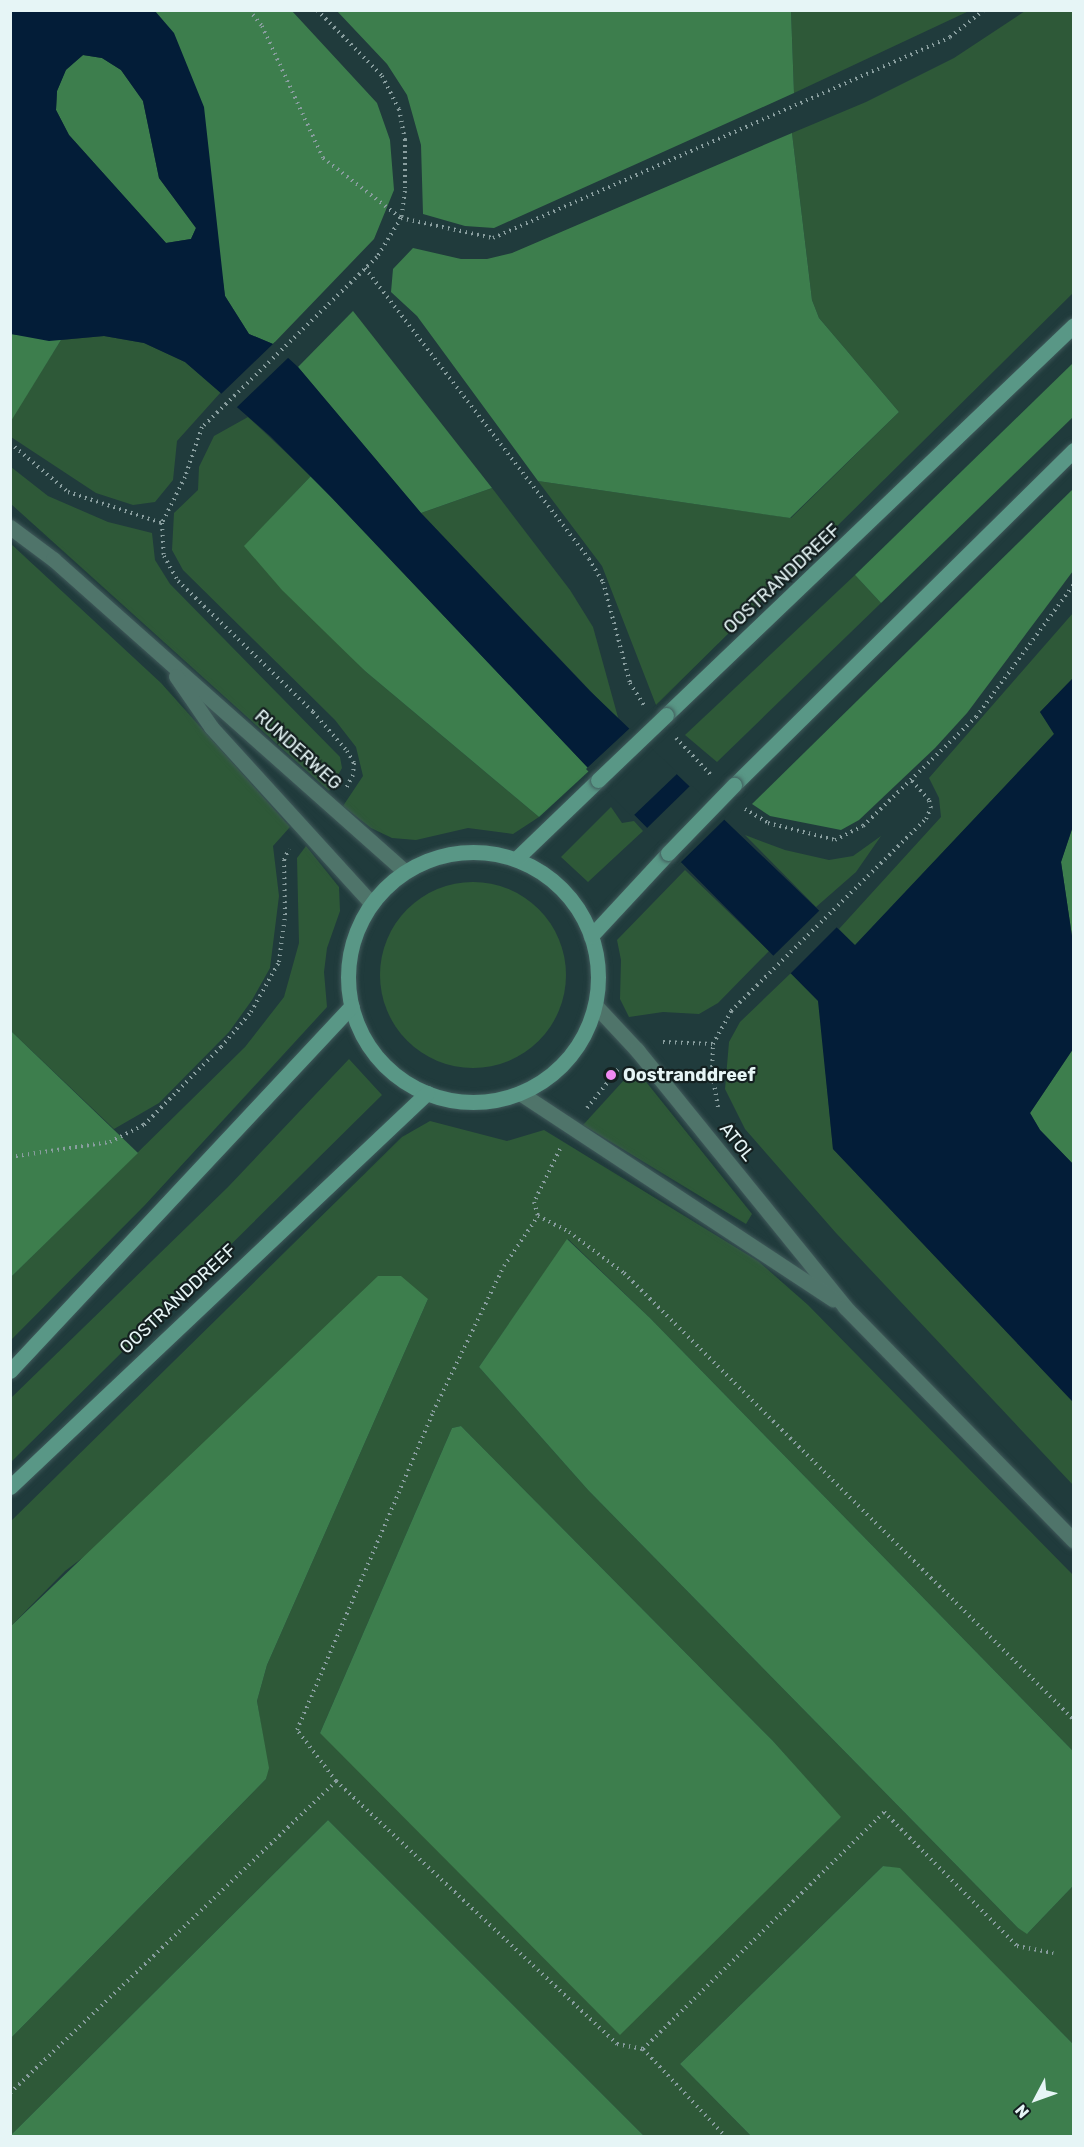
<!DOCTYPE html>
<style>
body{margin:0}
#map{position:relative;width:1084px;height:2147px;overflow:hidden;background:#203b3c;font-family:Rubik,sans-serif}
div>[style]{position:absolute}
.green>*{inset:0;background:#2e5938}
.round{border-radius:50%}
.forest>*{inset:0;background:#3d7e4d}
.water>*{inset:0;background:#031d38}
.pier>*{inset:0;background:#203b3c}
.path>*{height:4px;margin-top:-2px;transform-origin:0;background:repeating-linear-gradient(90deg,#899e9f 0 1.5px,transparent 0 6px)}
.roads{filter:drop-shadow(0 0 2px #40595a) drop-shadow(0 0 2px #40595a)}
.tertiary>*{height:15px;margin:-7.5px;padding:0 7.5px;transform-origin:7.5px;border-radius:7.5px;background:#4f746a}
.secondary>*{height:15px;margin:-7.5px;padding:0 7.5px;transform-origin:7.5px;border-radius:7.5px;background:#599786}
.secondary>.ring{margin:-7.5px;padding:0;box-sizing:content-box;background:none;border:15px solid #599786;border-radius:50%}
.bridges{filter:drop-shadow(0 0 2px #40595a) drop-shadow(0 0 2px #40595a)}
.secondary-bridge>*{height:15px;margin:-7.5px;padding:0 7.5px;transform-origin:7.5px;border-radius:7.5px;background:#599786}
.dots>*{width:16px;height:16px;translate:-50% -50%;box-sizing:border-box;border:3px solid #142020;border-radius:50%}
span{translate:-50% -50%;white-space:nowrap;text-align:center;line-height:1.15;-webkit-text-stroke:4.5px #142020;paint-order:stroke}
.street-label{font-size:18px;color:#e6f5f6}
.poi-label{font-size:18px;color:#e6f5f6;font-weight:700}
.left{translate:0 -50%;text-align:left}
.frame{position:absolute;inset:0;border:12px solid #e6f5f6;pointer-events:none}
.north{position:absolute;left:1006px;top:2069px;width:60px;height:60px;-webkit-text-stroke:4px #142020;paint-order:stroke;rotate:229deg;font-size:16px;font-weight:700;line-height:24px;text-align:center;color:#e6f5f6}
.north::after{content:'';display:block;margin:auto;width:21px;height:27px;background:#e6f5f6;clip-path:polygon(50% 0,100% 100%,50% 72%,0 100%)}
</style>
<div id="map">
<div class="green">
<i style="clip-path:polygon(791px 11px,969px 11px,794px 93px)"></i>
<i style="clip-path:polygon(1025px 11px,1073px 11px,1073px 293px,656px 705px,602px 566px,538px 481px,791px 518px,899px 412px,819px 318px,812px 300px,792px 133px,866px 102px,954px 58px)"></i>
<i style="clip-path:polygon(104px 336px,144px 343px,185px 362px,221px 392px,177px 441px,173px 480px,155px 502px,133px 505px,96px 493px,11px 437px,10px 421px,61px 340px)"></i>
<i style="clip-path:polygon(248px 417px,311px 476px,245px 546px,365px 671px,539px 817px,513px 834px,468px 828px,416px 840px,392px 838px,371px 828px,343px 806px,363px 776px,356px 747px,335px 720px,183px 570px,172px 550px,174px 513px,198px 490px,199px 467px,214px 436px)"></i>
<i style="clip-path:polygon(11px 467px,48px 496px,108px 522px,152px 533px,155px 560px,170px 584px,340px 757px,342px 768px,329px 791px,11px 504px)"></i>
<i style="clip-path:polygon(492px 488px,570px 590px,593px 627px,619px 721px,421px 513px)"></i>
<i style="clip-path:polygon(10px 543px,161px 683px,290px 827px,273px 846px,279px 896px,270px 968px,252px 1000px,229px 1032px,159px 1103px,114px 1129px,11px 1031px)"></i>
<i style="clip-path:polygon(855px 575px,881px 603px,717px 762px,685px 735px)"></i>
<i style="clip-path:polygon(1073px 613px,1073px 678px,1040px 712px,1055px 733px,855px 946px,839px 929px,941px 817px,939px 798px,929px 778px)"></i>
<i style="clip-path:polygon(611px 807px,622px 823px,634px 821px,643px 831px,588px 882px,561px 857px)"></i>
<i style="clip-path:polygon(745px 835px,785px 850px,829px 860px,853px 856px,881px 836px,856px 872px,816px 907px)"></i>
<i style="clip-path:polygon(306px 846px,339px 887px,340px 911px,327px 948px,324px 972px,327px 1007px,145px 1205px,11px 1340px,11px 1277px,245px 1047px,284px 997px,299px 943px,297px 858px)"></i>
<i style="clip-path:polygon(685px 870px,769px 951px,718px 1003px,699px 1014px,663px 1012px,629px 1017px,620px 999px,621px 960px,617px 940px)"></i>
<i class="round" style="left:380px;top:882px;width:186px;height:186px"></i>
<i style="clip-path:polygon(792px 972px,819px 1001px,833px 1149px,1073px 1402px,1073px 1485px,836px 1233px,745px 1129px,725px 1089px,729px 1042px,740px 1022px)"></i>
<i style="clip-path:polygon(349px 1059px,382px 1095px,11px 1462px,11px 1398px,228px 1187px)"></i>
<i style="clip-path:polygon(635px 1068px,752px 1214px,746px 1224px,583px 1125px)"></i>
<i style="clip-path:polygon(evenodd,430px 1121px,507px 1141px,544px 1130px,758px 1261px,808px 1305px,1073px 1575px,1073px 1751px,650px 1318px,568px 1239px,479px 1367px,588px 1490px,1018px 1928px,1028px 1933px,1073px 1886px,1073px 2044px,900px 1869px,883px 1866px,680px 2064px,751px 2136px,644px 2136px,328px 1820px,11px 2135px,11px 2038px,266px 1779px,268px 1768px,257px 1701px,267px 1665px,428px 1299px,65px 1571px,11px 1626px,11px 1521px,402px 1137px,430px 1121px,461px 1426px,773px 1741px,841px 1818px,320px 1733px,452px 1428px,461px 1426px)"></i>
</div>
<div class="forest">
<i style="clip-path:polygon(155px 11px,292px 11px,377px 103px,390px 140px,394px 190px,374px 239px,273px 344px,249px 334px,225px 296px,216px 236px)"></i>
<i style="clip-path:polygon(337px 11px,791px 11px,794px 93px,494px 228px,465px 226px,423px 214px,421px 145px,407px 95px,387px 64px)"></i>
<i style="clip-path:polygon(83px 55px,102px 58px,121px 70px,143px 101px,159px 178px,196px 228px,191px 239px,166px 243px,69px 135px,56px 110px,57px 91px,66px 69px)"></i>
<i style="clip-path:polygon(792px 133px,812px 300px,819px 318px,899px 412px,790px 518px,538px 481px,417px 316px,391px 292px,393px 269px,413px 248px,461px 259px,487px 259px,512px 253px)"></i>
<i style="clip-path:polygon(353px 311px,492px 488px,421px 513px,298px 367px)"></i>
<i style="clip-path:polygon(11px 334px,61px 340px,11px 421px)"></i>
<i style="clip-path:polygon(1073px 363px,1073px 417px,881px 603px,855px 575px)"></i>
<i style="clip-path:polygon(311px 476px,590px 770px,539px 817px,365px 671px,282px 590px,244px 546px)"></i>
<i style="clip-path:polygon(1073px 489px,1073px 571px,967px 713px,935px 748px,859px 820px,841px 830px,770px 816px,752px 804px)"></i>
<i style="clip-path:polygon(1073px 826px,1073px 943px,1061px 862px)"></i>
<i style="clip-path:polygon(11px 1031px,138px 1153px,11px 1277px,10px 1277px)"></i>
<i style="clip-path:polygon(1073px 1049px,1073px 1164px,1040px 1130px,1030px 1113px)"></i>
<i style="clip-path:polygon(567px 1239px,650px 1318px,1073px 1751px,1073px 1886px,1027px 1934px,1018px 1928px,588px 1490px,479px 1367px)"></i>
<i style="clip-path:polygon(378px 1276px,401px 1276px,428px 1299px,267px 1665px,257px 1701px,269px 1768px,266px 1779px,11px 2038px,11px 1626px)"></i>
<i style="clip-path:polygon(461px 1426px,773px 1741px,841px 1817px,620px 2035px,320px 1733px,452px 1428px)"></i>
<i style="clip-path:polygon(328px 1820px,644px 2136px,11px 2136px,11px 2135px)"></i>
<i style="clip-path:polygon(883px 1866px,900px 1868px,1073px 2044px,1073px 2136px,751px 2136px,680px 2064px)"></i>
</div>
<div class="water">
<i style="clip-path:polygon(evenodd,10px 11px,155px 11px,174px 33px,204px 107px,225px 296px,249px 334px,273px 344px,298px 367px,421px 513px,590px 691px,855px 945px,1054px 734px,1040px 712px,1073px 678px,1073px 826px,1061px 862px,1073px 943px,1073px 1049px,1030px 1113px,1040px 1130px,1073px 1164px,1073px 1402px,833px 1149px,818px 1001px,590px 770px,333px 499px,270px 436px,185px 362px,144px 343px,104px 336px,49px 341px,11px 334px,10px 11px,83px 55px,102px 58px,121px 70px,143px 101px,159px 178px,196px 228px,191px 239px,166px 243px,69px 135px,56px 110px,57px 91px,66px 70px,83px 55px)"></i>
</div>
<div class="pier">
<i style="clip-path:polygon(275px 342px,290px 356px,235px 409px,220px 395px)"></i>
<i style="clip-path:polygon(630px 728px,678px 773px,632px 817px,586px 769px)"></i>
<i style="clip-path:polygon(691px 785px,726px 818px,679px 864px,645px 830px)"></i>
<i style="clip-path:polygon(821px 909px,839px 925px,790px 974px,772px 957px)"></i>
</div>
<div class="path">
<i style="left:249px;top:10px;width:21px;rotate:51deg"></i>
<i style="left:262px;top:26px;width:145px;rotate:65.2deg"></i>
<i style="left:323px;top:158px;width:98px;rotate:37.6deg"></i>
<i style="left:401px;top:218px;width:94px;rotate:12.3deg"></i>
<i style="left:493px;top:238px;width:499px;rotate:-23.7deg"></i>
<i style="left:950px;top:37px;width:43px;rotate:-38.5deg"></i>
<i style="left:317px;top:10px;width:93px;rotate:45.4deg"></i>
<i style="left:382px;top:76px;width:37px;rotate:63deg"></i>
<i style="left:399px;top:109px;width:31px;rotate:79deg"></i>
<i style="left:405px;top:139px;width:52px;rotate:90deg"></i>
<i style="left:405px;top:191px;width:27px;rotate:98deg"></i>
<i style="left:401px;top:218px;width:46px;rotate:121.6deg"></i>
<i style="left:377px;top:257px;width:244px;rotate:135.8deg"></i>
<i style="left:202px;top:427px;width:53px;rotate:108.8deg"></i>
<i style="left:185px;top:477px;width:51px;rotate:116.6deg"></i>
<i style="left:162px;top:523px;width:33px;rotate:87deg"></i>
<i style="left:164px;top:556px;width:29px;rotate:61deg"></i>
<i style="left:178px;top:581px;width:188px;rotate:44.1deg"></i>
<i style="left:313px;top:712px;width:52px;rotate:48.9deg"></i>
<i style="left:347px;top:751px;width:14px;rotate:60deg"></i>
<i style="left:354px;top:763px;width:12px;rotate:95deg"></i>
<i style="left:353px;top:775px;width:15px;rotate:118deg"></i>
<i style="left:365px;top:268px;width:367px;rotate:52.4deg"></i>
<i style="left:589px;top:559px;width:27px;rotate:59deg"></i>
<i style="left:603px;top:582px;width:105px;rotate:75deg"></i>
<i style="left:630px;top:683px;width:26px;rotate:58deg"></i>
<i style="left:10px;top:443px;width:76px;rotate:40.2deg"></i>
<i style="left:68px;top:492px;width:99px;rotate:18.3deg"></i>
<i style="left:676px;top:738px;width:50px;rotate:46.6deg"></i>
<i style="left:745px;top:809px;width:27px;rotate:31deg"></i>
<i style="left:768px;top:823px;width:69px;rotate:14.2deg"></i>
<i style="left:835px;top:840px;width:31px;rotate:-27deg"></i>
<i style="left:863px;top:826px;width:157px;rotate:-44deg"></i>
<i style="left:976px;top:717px;width:165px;rotate:-53.6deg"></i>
<i style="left:663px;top:1042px;width:50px;rotate:2.3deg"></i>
<i style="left:718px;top:1107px;width:35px;rotate:-100deg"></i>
<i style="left:712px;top:1073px;width:29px;rotate:-88deg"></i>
<i style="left:713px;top:1044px;width:38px;rotate:-61deg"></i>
<i style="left:731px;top:1011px;width:274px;rotate:-44.6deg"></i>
<i style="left:926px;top:819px;width:12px;rotate:-66deg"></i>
<i style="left:931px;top:808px;width:8px;rotate:-104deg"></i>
<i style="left:929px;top:800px;width:27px;rotate:-132deg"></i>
<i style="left:587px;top:1108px;width:53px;rotate:-51.2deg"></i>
<i style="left:560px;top:1149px;width:59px;rotate:116.1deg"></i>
<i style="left:534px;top:1202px;width:15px;rotate:74deg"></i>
<i style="left:538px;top:1216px;width:35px;rotate:27deg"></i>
<i style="left:569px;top:1232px;width:69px;rotate:36.7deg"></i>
<i style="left:624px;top:1273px;width:634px;rotate:44.81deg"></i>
<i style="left:10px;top:1157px;width:101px;rotate:-8.5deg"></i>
<i style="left:110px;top:1142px;width:38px;rotate:-27deg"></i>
<i style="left:144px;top:1125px;width:110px;rotate:-45.4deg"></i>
<i style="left:221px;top:1047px;width:46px;rotate:-49.4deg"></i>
<i style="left:251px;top:1012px;width:57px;rotate:-60.8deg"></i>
<i style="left:279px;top:962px;width:47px;rotate:-82.7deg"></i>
<i style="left:285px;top:915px;width:55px;rotate:-91deg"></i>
<i style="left:284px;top:860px;width:12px;rotate:-66deg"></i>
<i style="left:336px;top:1781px;width:64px;rotate:-127.4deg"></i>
<i style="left:297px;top:1730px;width:346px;rotate:-66.8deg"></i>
<i style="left:433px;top:1412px;width:162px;rotate:-64.1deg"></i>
<i style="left:504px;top:1266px;width:60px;rotate:-55.8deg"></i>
<i style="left:643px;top:2049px;width:338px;rotate:-44.5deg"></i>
<i style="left:884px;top:1812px;width:189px;rotate:45.2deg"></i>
<i style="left:1017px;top:1946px;width:37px;rotate:11deg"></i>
<i style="left:10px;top:2093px;width:451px;rotate:-43.7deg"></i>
<i style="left:336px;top:1781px;width:385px;rotate:43.1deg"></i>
<i style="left:617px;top:2044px;width:26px;rotate:11deg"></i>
<i style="left:643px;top:2049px;width:120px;rotate:46.7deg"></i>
</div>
<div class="roads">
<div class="tertiary">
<i style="left:10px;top:527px;width:54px;rotate:36.7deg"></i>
<i style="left:53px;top:559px;width:470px;rotate:41.6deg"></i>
<i style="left:176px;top:676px;width:62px;rotate:55.5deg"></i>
<i style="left:211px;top:727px;width:238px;rotate:47.7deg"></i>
<i style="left:595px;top:1005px;width:62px;rotate:47deg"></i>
<i style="left:637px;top:1050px;width:331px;rotate:51deg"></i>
<i style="left:845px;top:1307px;width:327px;rotate:45.6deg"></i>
<i style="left:520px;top:1093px;width:375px;rotate:33.4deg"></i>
</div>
<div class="secondary">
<i style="left:666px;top:715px;width:564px;rotate:-43.71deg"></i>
<i style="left:734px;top:785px;width:477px;rotate:-44.6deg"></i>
<i class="ring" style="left:348px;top:852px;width:235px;height:235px"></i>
<i style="left:516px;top:859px;width:114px;rotate:-43.9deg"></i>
<i style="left:591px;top:936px;width:113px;rotate:-47.1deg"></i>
<i style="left:10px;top:1371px;width:500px;rotate:-46.9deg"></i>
<i style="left:10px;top:1487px;width:574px;rotate:-43.38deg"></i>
</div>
</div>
<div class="bridges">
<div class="secondary-bridge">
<i style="left:598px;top:780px;width:94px;rotate:-43.7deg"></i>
<i style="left:668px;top:853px;width:95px;rotate:-45.9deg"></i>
</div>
</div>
<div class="dots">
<i style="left:611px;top:1075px;background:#f28af3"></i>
</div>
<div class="street-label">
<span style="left:782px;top:579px;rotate:-43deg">OOSTRANDDREEF</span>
<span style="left:298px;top:750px;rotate:42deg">RUNDERWEG</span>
<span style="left:737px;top:1142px;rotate:51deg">ATOL</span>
<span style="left:178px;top:1299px;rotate:-43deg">OOSTRANDDREEF</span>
</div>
<div class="poi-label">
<span class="left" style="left:623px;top:1075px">Oostranddreef</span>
</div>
<div class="frame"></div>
<div class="north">N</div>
</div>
